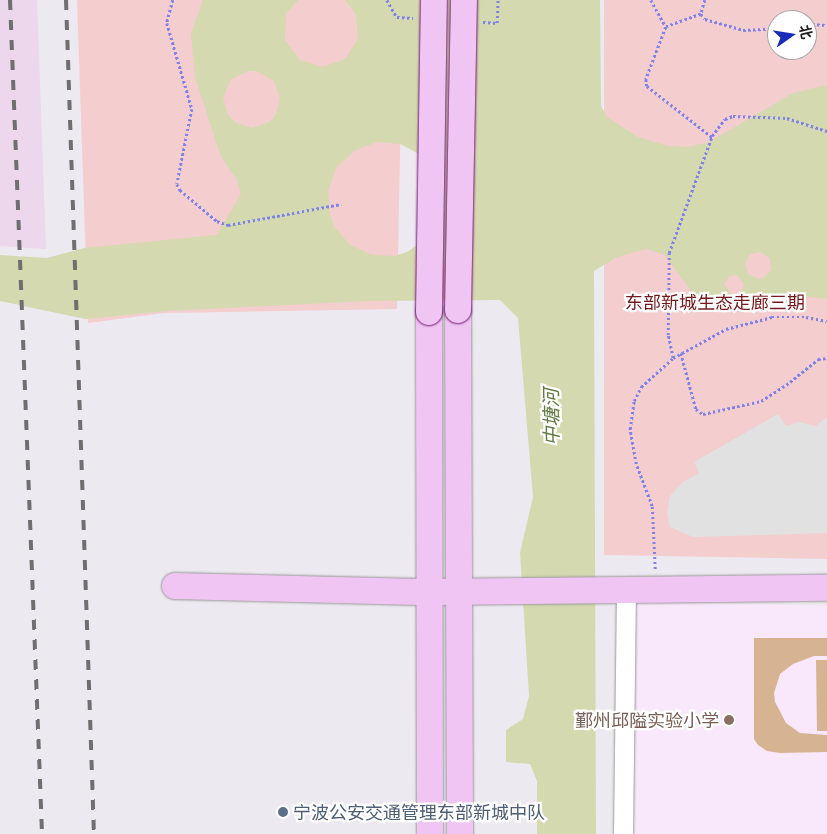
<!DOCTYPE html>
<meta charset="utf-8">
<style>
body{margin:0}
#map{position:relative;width:827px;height:834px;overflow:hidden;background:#ede9f0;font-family:Manrope,"Noto Sans SC",sans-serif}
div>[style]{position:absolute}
.education>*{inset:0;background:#f9e7fc}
.farmland>*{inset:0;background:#ecd7ed}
.park>*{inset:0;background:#f4cdce}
.pitch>*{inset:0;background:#d6b391}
.parking>*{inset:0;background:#e1e1e1}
.water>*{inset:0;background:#d4d9af}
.path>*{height:2.5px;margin-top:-1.25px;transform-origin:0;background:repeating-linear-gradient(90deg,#8082ea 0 2.5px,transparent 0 5px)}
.roads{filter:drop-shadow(0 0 1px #989898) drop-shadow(0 0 1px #989898)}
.street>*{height:19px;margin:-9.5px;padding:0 9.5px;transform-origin:9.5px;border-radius:9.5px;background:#fff}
.secondary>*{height:26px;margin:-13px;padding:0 13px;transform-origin:13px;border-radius:13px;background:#f0c5f3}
.rail>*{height:4px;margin-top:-2px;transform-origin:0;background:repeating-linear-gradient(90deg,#6f6f6f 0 10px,transparent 0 20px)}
.bridges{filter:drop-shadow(0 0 1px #6e136e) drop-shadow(0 0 1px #6e136e)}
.secondary-bridge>*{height:26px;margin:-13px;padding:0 13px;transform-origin:13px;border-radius:13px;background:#f0c5f3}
.dots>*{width:14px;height:14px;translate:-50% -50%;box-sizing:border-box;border:2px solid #fff;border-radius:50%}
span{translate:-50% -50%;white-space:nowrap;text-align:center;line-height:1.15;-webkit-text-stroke:4.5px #fff;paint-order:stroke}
.park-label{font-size:18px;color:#75191c}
.education-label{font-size:18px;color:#785e54}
.right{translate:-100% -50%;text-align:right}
.service-label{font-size:18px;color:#4e5e75}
.left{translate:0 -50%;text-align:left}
.water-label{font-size:19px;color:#647a43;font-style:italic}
.north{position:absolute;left:767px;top:10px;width:50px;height:50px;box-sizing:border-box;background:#fff;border:1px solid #a6a6a6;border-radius:50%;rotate:77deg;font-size:14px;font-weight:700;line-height:20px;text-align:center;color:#212121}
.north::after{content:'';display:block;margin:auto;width:18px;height:22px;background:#182bbb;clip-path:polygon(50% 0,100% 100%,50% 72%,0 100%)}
</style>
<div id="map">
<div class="education">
<i style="clip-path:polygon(631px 602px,827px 606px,827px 834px,632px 834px)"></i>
</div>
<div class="farmland">
<i style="clip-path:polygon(0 0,37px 0,46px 249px,0 246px)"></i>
</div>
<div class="park">
<i style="clip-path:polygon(77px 0,403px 0,397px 309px,164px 313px,88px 323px)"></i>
<i style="clip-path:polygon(evenodd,604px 0,827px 0,827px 559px,604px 555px,604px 0,777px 20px,807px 20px,807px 50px,777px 50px,777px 20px)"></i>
</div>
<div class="pitch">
<i style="clip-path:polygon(754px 638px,827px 638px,827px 656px,814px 656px,793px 664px,780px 674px,774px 693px,775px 702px,786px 723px,800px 733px,827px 735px,827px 752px,780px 753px,767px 751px,758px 745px,754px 739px)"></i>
<i style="clip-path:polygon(816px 660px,827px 660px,827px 731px,817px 731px)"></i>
</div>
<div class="parking">
<i style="clip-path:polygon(778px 414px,786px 426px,799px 422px,816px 426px,827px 417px,827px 533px,693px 537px,670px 527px,667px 513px,670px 496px,683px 482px,699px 473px,694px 462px)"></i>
</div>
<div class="water">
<i style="clip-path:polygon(evenodd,203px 0,298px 0,286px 14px,285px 40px,300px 60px,323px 67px,345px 59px,358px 39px,356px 15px,345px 0,600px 0,601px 106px,607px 117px,638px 137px,668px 146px,688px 147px,709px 142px,793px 93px,827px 85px,827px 299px,781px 294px,732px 307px,712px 306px,691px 291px,665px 255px,646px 249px,617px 257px,594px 271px,596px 834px,537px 834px,537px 781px,530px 764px,506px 762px,506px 730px,523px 719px,529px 696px,520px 553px,533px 497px,518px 318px,500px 300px,367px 301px,167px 311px,85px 319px,0 301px,0 255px,47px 258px,84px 248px,217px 235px,241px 194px,237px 180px,221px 157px,195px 77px,191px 33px,203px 0,248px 71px,257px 71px,274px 81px,280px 98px,276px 115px,269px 122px,252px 128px,235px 122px,228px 115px,223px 97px,231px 79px,248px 71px,203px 0,377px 142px,400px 144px,421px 155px,426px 239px,407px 252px,395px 256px,372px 255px,350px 245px,334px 226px,330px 214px,328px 190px,337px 167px,354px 151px,377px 142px,203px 0,761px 252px,770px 259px,771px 269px,766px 276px,758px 279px,748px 274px,745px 264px,750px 254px,761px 252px,203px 0,737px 275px,744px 285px,741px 293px,732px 295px,724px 284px,729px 276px,737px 275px)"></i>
</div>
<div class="path">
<i style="left:173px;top:0;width:24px;rotate:105deg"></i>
<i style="left:167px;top:23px;width:90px;rotate:73.8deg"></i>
<i style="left:192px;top:109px;width:76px;rotate:101.3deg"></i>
<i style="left:177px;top:184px;width:7px;rotate:63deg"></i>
<i style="left:180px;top:190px;width:48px;rotate:40deg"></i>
<i style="left:217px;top:221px;width:12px;rotate:20deg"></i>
<i style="left:228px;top:225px;width:115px;rotate:-10.5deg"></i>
<i style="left:387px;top:0;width:20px;rotate:60deg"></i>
<i style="left:397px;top:17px;width:16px;rotate:4deg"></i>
<i style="left:651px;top:0;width:31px;rotate:61deg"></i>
<i style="left:705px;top:0;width:15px;rotate:106deg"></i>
<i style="left:701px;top:14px;width:6px;rotate:51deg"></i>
<i style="left:705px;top:19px;width:40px;rotate:16deg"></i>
<i style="left:743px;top:30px;width:34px;rotate:-3deg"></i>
<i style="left:701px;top:14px;width:37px;rotate:160deg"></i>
<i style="left:666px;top:27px;width:56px;rotate:111deg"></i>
<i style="left:646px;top:79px;width:7px;rotate:82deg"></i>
<i style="left:647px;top:86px;width:83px;rotate:38.1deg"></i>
<i style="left:483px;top:22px;width:14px;rotate:4deg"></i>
<i style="left:497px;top:23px;width:23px;rotate:-88deg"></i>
<i style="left:807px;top:24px;width:20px;rotate:3deg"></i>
<i style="left:681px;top:353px;width:58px;rotate:75deg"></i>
<i style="left:696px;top:409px;width:9px;rotate:36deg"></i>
<i style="left:703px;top:414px;width:59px;rotate:-12.6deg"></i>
<i style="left:761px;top:401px;width:35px;rotate:-33deg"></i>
<i style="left:790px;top:382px;width:36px;rotate:-39deg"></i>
<i style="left:818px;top:359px;width:9px;rotate:-6deg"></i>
<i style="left:673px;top:358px;width:24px;rotate:-102deg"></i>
<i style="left:668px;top:335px;width:82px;rotate:-89.3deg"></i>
<i style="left:669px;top:253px;width:125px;rotate:-69.8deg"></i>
<i style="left:712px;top:136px;width:21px;rotate:-53deg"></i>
<i style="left:725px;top:119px;width:9px;rotate:-21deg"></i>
<i style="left:733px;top:116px;width:54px;rotate:2.1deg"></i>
<i style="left:787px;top:118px;width:42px;rotate:18deg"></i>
<i style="left:655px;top:569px;width:63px;rotate:-92.7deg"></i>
<i style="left:652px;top:506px;width:45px;rotate:-110.9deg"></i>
<i style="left:636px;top:464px;width:36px;rotate:-100deg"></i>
<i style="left:630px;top:429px;width:28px;rotate:-82deg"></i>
<i style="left:634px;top:401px;width:16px;rotate:-63deg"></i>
<i style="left:641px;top:387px;width:43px;rotate:-42.2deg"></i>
<i style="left:673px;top:358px;width:60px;rotate:-28.7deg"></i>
<i style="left:726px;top:329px;width:48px;rotate:-14.6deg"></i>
<i style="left:772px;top:317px;width:34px"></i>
<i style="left:806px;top:317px;width:21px;rotate:11deg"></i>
</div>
<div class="roads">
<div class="street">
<i style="left:623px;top:834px;width:243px;rotate:-89.3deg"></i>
</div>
<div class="secondary">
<i style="left:458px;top:310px;width:524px;rotate:89.78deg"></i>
<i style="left:429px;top:312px;width:522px;rotate:89.89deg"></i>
<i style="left:175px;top:586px;width:254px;rotate:1.4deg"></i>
<i style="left:429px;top:592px;width:398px;rotate:-0.6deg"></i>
</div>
</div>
<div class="rail">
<i style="left:10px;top:0;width:835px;rotate:87.8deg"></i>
<i style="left:66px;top:0;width:834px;rotate:88.08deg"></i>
</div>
<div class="bridges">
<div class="secondary-bridge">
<i style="left:458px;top:310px;width:310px;rotate:-88.9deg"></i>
<i style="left:429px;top:312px;width:312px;rotate:-89.1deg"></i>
</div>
</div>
<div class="dots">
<i style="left:729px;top:720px;background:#8d6e63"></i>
<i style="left:283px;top:812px;background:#5c6f8a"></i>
</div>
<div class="park-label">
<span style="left:715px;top:302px">东部新城生态走廊三期</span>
</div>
<div class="education-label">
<span class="right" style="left:719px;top:720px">鄞州邱隘实验小学</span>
</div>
<div class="service-label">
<span class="left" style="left:293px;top:812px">宁波公安交通管理东部新城中队</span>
</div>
<div class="water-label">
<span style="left:552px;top:417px;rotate:-91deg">中塘河</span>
</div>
<div class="north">北</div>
</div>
